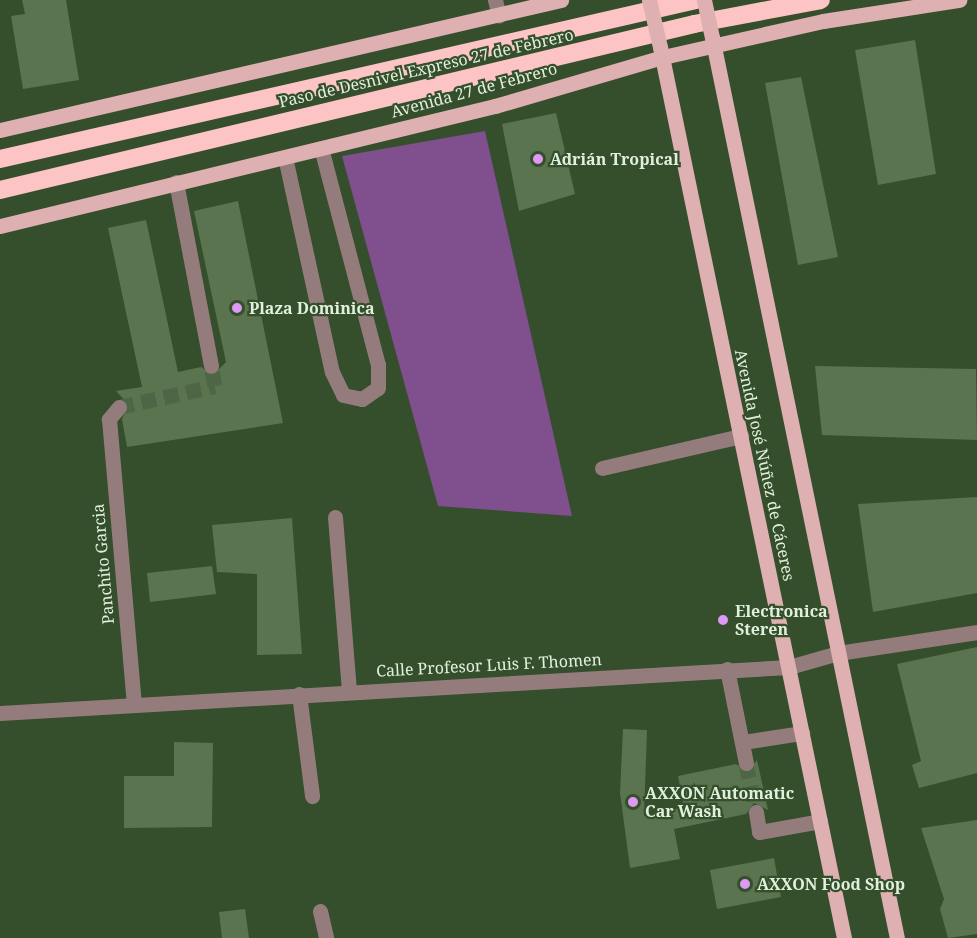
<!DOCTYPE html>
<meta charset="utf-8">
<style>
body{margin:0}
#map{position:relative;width:977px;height:938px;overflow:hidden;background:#354e2c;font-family:"Noto Serif",serif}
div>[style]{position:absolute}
.green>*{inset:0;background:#7f4f8e}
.building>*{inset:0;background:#59744f}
.minor-tunnel>*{height:15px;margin-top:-7.5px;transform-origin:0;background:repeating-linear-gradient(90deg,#4f6646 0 15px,transparent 0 23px)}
.minor>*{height:15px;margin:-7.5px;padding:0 7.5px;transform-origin:7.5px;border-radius:7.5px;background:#947c7c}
.major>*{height:15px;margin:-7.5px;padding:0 7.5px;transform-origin:7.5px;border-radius:7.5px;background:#dfb0b1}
.highway>*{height:18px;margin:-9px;padding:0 9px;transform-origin:9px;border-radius:9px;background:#fcc4c5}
.major-bridge>*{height:15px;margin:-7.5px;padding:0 7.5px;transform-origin:7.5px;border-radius:7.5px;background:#dfb0b1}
.dots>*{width:16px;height:16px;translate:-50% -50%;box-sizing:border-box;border:3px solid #354e2c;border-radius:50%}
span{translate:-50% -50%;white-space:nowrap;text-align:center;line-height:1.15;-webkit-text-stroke:4.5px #354e2c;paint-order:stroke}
.street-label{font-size:16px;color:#e1f0dc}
.poi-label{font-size:16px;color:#e1f0dc;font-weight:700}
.left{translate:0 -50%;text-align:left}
</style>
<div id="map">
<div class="green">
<i style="clip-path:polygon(485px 131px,572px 516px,438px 506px,342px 156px)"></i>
</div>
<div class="building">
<i style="clip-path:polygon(22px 0,66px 0,79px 80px,23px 89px,11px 16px,25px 14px)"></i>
<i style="clip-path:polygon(915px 40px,936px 174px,878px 185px,855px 50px)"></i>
<i style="clip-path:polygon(801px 77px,838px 257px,798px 265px,765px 83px)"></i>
<i style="clip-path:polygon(556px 113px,575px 194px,519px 211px,502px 124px)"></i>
<i style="clip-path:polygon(238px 201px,283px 423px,127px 447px,122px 419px,128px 404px,116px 391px,142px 387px,108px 228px,146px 220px,178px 372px,201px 367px,213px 375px,226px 362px,194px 211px)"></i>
<i style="clip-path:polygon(815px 366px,976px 369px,977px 440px,822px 435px)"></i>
<i style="clip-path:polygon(977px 497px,977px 593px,873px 612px,858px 504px)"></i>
<i style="clip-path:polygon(292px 518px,302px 654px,257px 655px,257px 574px,217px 572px,212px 525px)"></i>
<i style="clip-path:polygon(212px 566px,216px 594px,150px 602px,147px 573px)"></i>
<i style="clip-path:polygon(977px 647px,977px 773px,919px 788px,912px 765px,921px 761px,897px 664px)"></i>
<i style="clip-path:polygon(623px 729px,647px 730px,644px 816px,684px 807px,678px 776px,736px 764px,748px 772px,757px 760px,768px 810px,754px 803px,746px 814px,674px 829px,680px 859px,630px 868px,620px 793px)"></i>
<i style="clip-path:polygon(174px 742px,213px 743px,212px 827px,124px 828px,124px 776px,174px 776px)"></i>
<i style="clip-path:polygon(977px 820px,977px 934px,948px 938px,940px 909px,944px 899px,921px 828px)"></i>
<i style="clip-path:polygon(774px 858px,781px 897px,717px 909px,710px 870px)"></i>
<i style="clip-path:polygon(245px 909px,249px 938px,222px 938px,219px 912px)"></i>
</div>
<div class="minor-tunnel">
<i style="left:119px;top:407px;width:98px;rotate:-12.3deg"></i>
<i style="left:215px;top:386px;width:20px;rotate:-101deg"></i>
<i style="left:746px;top:763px;width:50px;rotate:78.5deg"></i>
</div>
<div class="minor">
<i style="left:495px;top:0;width:16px;rotate:76deg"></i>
<i style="left:285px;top:157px;width:220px;rotate:77.7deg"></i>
<i style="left:332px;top:372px;width:25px;rotate:64deg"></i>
<i style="left:343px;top:395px;width:19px;rotate:12deg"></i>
<i style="left:362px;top:399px;width:19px;rotate:-35deg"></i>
<i style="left:378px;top:388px;width:23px;rotate:-90deg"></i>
<i style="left:378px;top:365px;width:224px;rotate:-104.7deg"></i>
<i style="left:176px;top:182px;width:187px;rotate:79.2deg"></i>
<i style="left:119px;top:407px;width:16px;rotate:130deg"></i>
<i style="left:109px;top:419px;width:287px;rotate:85deg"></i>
<i style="left:602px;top:468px;width:143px;rotate:-13deg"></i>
<i style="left:335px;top:517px;width:175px;rotate:85.4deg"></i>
<i style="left:727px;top:669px;width:96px;rotate:78.6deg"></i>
<i style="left:299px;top:694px;width:103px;rotate:82.7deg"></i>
<i style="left:0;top:713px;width:790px;rotate:-3.34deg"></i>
<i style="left:789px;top:667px;width:51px;rotate:-15.9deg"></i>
<i style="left:838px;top:653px;width:141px;rotate:-8.6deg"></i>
<i style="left:743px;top:742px;width:60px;rotate:-8.7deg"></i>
<i style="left:756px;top:812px;width:20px;rotate:81deg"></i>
<i style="left:759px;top:832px;width:62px;rotate:-10.2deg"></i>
<i style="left:320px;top:911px;width:28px;rotate:77deg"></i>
</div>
<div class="major">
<i style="left:712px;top:37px;width:920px;rotate:78.4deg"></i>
<i style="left:660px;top:47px;width:910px;rotate:78.33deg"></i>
<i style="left:0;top:130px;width:576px;rotate:-13.05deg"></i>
<i style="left:0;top:226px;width:509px;rotate:-13.63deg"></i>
<i style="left:495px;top:106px;width:175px;rotate:-16.3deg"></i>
<i style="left:663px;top:57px;width:164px;rotate:-12.7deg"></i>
<i style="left:823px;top:21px;width:138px;rotate:-8.8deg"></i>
</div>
<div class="highway">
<i style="left:0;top:159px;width:714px;rotate:-12.87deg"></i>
<i style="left:0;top:190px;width:714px;rotate:-13.45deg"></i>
<i style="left:694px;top:24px;width:129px;rotate:-10.7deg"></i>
</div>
<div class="major-bridge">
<i style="left:649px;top:0;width:48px;rotate:76.8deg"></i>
<i style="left:704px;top:0;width:38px;rotate:78deg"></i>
</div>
<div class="dots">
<i style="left:538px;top:159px;background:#dd99f3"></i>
<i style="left:237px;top:308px;background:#dd99f3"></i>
<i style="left:723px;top:620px;background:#dd99f3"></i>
<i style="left:633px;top:802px;background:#dd99f3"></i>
<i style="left:745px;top:884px;background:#dd99f3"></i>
</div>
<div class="street-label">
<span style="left:426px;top:68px;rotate:-13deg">Paso de Desnivel Expreso 27 de Febrero</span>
<span style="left:474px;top:90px;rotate:-15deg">Avenida 27 de Febrero</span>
<span style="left:765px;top:465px;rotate:78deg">Avenida José Núñez de Cáceres</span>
<span style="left:103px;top:564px;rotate:-95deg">Panchito Garcia</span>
<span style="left:489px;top:665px;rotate:-3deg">Calle Profesor Luis F. Thomen</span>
</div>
<div class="poi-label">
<span class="left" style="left:550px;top:159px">Adrián Tropical</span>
<span class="left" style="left:249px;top:308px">Plaza Dominica</span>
<span class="left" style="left:735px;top:620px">Electronica<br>Steren</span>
<span class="left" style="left:645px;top:802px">AXXON Automatic<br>Car Wash</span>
<span class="left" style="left:757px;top:884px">AXXON Food Shop</span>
</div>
</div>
